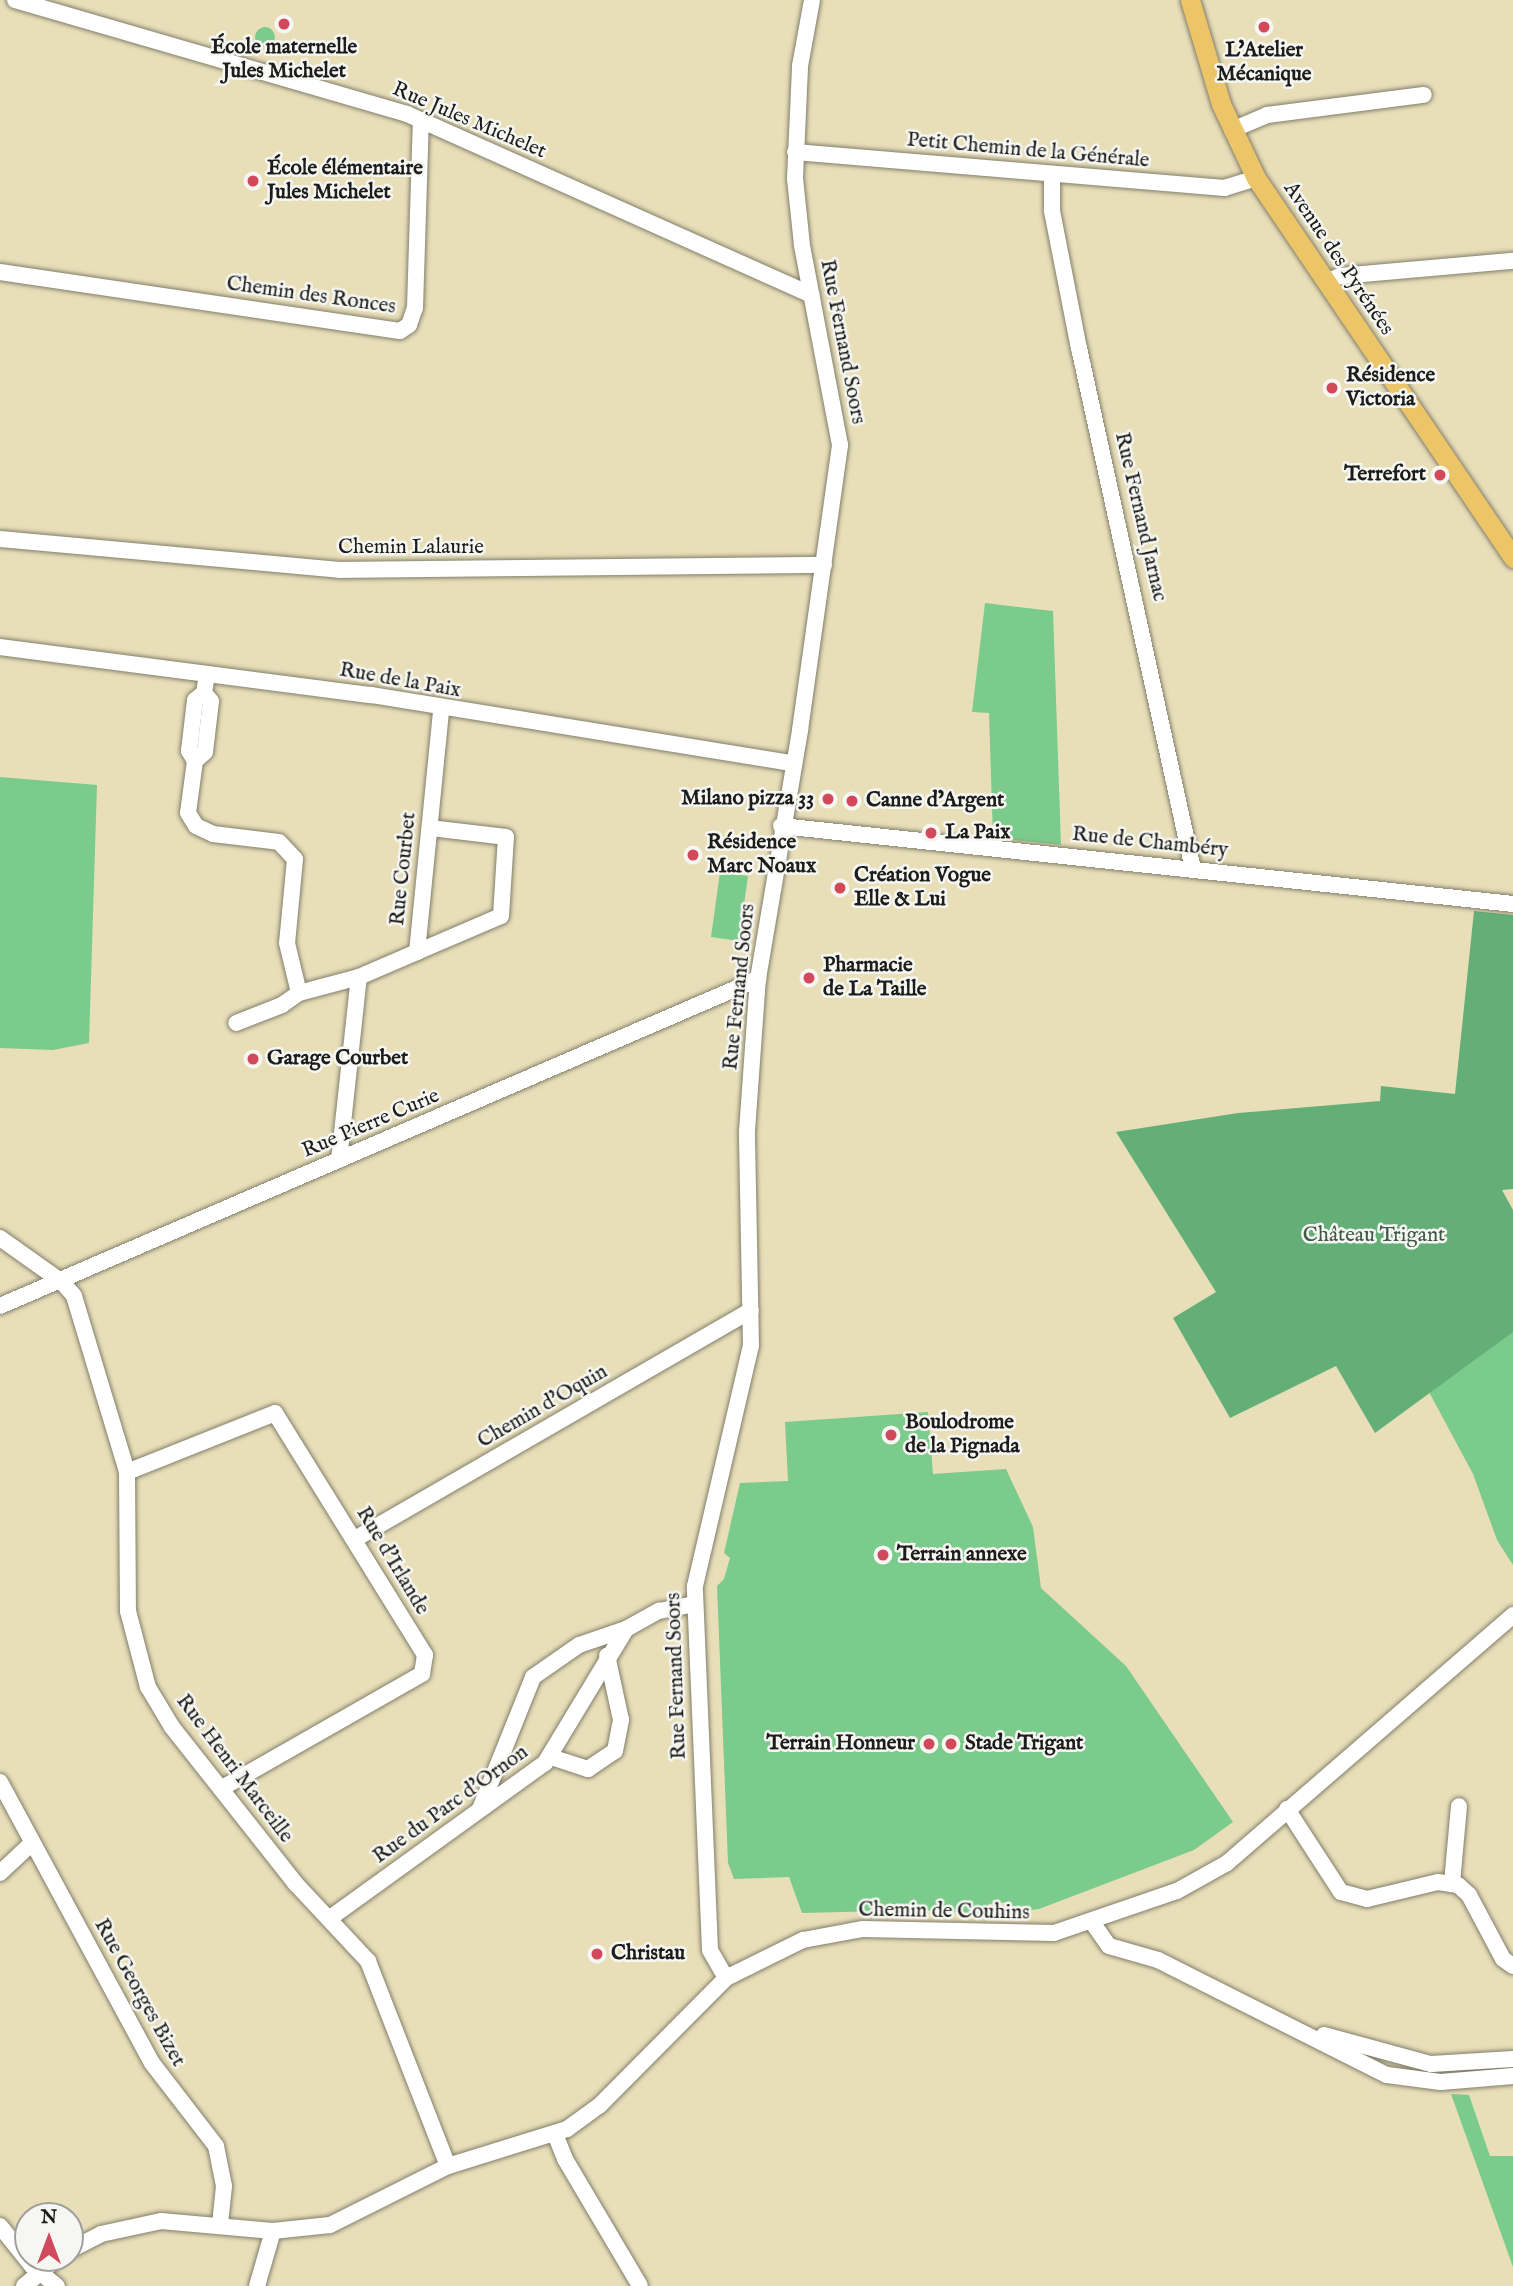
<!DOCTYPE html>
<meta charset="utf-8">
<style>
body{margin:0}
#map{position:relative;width:1513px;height:2286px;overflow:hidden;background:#e8dfb9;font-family:"IM FELL English",serif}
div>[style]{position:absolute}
.green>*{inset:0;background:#7bcb8c}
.round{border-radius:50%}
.forest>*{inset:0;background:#64af78}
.roads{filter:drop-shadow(0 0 2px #827e6a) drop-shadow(0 0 2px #827e6a)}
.minor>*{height:16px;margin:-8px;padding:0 8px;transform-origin:8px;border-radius:8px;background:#fff}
.major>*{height:19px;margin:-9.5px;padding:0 9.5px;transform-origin:9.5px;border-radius:9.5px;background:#edc569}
.dots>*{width:19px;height:19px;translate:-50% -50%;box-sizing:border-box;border:4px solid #f6f6f2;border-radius:50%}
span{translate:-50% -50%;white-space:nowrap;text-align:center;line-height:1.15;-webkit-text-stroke:5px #f6f6f2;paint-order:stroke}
.poi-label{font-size:21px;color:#1c1c1c;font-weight:700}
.left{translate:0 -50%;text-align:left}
.right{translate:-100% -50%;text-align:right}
.street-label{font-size:21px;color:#1c1c1c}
.park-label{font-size:21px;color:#3d5943}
.north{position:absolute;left:14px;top:2202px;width:70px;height:70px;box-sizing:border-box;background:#f6f6f2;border:2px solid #9f9f9c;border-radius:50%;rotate:0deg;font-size:19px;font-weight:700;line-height:28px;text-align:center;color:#1c1c1c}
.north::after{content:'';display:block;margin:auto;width:24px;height:32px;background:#d1495b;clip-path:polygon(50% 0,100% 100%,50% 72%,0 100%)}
</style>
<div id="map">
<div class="green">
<i class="round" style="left:255px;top:27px;width:20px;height:20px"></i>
<i style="clip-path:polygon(985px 603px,1053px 611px,1061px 845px,993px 838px,989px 713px,972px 712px)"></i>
<i style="clip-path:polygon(0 777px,97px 785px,89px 1043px,53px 1050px,0 1048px)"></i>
<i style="clip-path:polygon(720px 872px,748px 876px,739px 941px,711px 937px)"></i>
<i style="clip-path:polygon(1513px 1331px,1513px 1565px,1497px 1540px,1473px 1474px,1429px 1392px)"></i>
<i style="clip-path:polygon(928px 1412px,933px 1474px,1006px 1469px,1033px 1527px,1041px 1588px,1126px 1666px,1233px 1822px,1194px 1850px,1039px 1909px,1016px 1912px,1010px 1902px,989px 1904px,983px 1914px,922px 1910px,802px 1913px,789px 1877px,734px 1879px,728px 1863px,717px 1586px,724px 1579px,730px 1558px,724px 1553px,740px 1483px,788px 1481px,785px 1422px)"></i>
<i style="clip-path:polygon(1451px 2094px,1469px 2095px,1490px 2156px,1513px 2156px,1513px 2267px)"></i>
</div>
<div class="forest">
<i style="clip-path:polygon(1474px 911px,1513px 915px,1513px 1189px,1502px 1190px,1513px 1210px,1513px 1332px,1375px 1433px,1336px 1366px,1230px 1418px,1173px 1318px,1216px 1292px,1116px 1132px,1238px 1113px,1380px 1101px,1381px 1086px,1455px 1094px)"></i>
</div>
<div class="roads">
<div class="minor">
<i style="left:15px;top:0;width:408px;rotate:16.2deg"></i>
<i style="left:407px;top:114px;width:443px;rotate:24.1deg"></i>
<i style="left:1232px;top:130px;width:38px;rotate:-23deg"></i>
<i style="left:1267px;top:115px;width:158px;rotate:-7.3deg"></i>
<i style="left:795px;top:152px;width:431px;rotate:4.8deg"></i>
<i style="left:1224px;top:188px;width:34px;rotate:-17deg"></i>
<i style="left:1052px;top:174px;width:37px;rotate:90deg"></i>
<i style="left:1052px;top:211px;width:140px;rotate:78.9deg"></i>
<i style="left:1079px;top:348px;width:533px;rotate:77.66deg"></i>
<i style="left:0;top:272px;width:404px;rotate:8.4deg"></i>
<i style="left:400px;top:331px;width:11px;rotate:-34deg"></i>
<i style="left:409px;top:325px;width:18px;rotate:-71deg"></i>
<i style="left:415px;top:308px;width:188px;rotate:-88.2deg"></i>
<i style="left:1326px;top:282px;width:15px;rotate:-23deg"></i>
<i style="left:1340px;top:276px;width:174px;rotate:-5deg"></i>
<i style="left:0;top:539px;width:341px;rotate:5.2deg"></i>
<i style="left:340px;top:570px;width:484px;rotate:-0.6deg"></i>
<i style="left:0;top:647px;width:374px;rotate:7.4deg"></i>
<i style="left:371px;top:695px;width:426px;rotate:9.2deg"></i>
<i style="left:195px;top:761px;width:52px;rotate:97.7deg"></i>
<i style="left:188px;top:813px;width:15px;rotate:58deg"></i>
<i style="left:196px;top:826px;width:19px;rotate:25deg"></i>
<i style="left:213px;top:834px;width:66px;rotate:6.9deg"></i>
<i style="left:279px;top:842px;width:23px;rotate:47deg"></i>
<i style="left:295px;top:859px;width:84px;rotate:95.4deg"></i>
<i style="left:287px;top:943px;width:51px;rotate:76.5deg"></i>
<i style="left:299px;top:993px;width:21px;rotate:145deg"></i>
<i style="left:282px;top:1005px;width:49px;rotate:158.6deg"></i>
<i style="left:195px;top:761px;width:12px;rotate:-121deg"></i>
<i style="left:189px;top:751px;width:51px;rotate:-83.3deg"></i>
<i style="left:195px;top:700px;width:11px;rotate:-38deg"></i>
<i style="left:204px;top:693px;width:19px;rotate:-81deg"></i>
<i style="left:195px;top:761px;width:13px;rotate:-42deg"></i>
<i style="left:205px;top:752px;width:51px;rotate:-83.3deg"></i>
<i style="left:211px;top:701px;width:11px;rotate:-131deg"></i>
<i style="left:781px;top:826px;width:736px;rotate:6.08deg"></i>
<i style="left:417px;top:952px;width:91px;rotate:-23.2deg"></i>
<i style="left:501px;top:916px;width:79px;rotate:-86.4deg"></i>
<i style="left:506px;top:837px;width:77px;rotate:-173.2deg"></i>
<i style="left:299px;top:993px;width:62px;rotate:-14.9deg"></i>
<i style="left:339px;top:1160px;width:184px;rotate:-83.8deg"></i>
<i style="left:359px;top:977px;width:63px;rotate:-23.3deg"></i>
<i style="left:417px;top:952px;width:243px;rotate:-84.3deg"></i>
<i style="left:0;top:1238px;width:76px;rotate:35.4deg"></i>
<i style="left:62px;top:1282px;width:18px;rotate:49deg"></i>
<i style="left:74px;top:1296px;width:184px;rotate:73.2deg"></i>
<i style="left:127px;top:1472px;width:139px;rotate:89.6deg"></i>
<i style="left:128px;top:1611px;width:79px;rotate:75.3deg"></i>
<i style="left:148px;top:1687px;width:47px;rotate:59deg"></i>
<i style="left:172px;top:1727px;width:199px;rotate:51.7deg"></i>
<i style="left:295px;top:1883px;width:107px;rotate:46.9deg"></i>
<i style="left:368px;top:1961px;width:220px;rotate:68.7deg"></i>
<i style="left:0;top:1306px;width:826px;rotate:-23.34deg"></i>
<i style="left:127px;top:1472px;width:159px;rotate:-21.7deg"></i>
<i style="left:275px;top:1413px;width:285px;rotate:58.2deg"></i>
<i style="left:425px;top:1655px;width:19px;rotate:99deg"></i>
<i style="left:422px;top:1674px;width:230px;rotate:150.3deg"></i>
<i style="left:355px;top:1539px;width:457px;rotate:-30deg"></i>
<i style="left:551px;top:1757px;width:39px;rotate:18deg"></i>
<i style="left:588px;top:1769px;width:32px;rotate:-34deg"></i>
<i style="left:615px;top:1751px;width:32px;rotate:-79deg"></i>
<i style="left:621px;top:1720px;width:66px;rotate:-102.2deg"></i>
<i style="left:0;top:1782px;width:319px;rotate:61.6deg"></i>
<i style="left:152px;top:2063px;width:105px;rotate:52.4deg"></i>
<i style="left:216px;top:2146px;width:41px;rotate:78.7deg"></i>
<i style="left:224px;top:2186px;width:39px;rotate:96deg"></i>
<i style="left:480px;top:1809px;width:142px;rotate:-68.1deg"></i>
<i style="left:533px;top:1677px;width:56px;rotate:-34.8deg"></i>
<i style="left:579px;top:1645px;width:50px;rotate:-18.8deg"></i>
<i style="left:1287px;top:1809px;width:99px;rotate:57deg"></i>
<i style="left:1341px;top:1892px;width:27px;rotate:15deg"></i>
<i style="left:1367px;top:1899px;width:73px;rotate:-13.5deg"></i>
<i style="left:1438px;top:1882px;width:20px;rotate:9deg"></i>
<i style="left:1458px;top:1885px;width:15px;rotate:42deg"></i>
<i style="left:1469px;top:1895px;width:72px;rotate:62deg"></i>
<i style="left:1503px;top:1959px;width:12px;rotate:35deg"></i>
<i style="left:0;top:1873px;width:44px;rotate:-43.2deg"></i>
<i style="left:1452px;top:1883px;width:77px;rotate:-84.8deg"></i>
<i style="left:330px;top:1918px;width:265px;rotate:-35.8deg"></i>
<i style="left:545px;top:1763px;width:157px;rotate:-58.8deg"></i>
<i style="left:626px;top:1629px;width:38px;rotate:-29deg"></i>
<i style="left:659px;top:1611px;width:36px;rotate:-11deg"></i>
<i style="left:1092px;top:1922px;width:29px;rotate:55deg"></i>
<i style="left:1109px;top:1946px;width:51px;rotate:15.9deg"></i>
<i style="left:1158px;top:1960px;width:256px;rotate:26.7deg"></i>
<i style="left:1387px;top:2075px;width:54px;rotate:7.4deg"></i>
<i style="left:1441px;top:2082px;width:72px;rotate:-4.8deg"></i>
<i style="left:726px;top:1978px;width:32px;rotate:-120deg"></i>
<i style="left:710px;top:1950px;width:364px;rotate:-92.4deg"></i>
<i style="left:695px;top:1586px;width:246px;rotate:-76.9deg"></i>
<i style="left:751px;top:1346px;width:215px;rotate:-91.1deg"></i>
<i style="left:747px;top:1131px;width:152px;rotate:-85.9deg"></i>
<i style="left:758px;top:979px;width:253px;rotate:-80.4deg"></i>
<i style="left:800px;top:730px;width:288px;rotate:-82deg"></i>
<i style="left:840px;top:445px;width:204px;rotate:-100.8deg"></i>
<i style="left:802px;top:245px;width:67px;rotate:-96deg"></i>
<i style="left:795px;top:178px;width:112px;rotate:-87.4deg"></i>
<i style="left:800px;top:66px;width:67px;rotate:-79.7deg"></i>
<i style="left:1324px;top:2035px;width:111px;rotate:15.2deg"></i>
<i style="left:1431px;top:2064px;width:82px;rotate:-3.5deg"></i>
<i style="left:555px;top:2134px;width:27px;rotate:68deg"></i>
<i style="left:565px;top:2159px;width:147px;rotate:59.4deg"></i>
<i style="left:0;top:2226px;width:51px;rotate:51.3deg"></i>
<i style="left:32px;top:2266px;width:32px;rotate:39deg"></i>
<i style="left:70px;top:2250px;width:35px;rotate:-27deg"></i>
<i style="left:101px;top:2234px;width:61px;rotate:-12.2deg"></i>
<i style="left:161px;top:2221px;width:112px;rotate:5.1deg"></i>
<i style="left:273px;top:2231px;width:57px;rotate:-6deg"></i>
<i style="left:330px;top:2225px;width:132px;rotate:-26.6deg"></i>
<i style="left:448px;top:2166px;width:125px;rotate:-17.3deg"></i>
<i style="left:567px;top:2129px;width:41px;rotate:-36deg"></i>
<i style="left:600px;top:2105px;width:179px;rotate:-45.2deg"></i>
<i style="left:726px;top:1978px;width:86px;rotate:-26.3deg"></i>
<i style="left:803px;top:1940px;width:61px;rotate:-10.4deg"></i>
<i style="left:863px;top:1929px;width:191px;rotate:1.2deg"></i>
<i style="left:1054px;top:1933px;width:130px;rotate:-18.9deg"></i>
<i style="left:1177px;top:1891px;width:57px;rotate:-29.2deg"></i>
<i style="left:1227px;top:1863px;width:379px;rotate:-40.9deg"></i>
<i style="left:24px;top:2286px;width:44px;rotate:-39.5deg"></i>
<i style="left:257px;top:2286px;width:57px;rotate:-73.8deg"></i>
</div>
<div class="major">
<i style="left:1190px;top:0;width:109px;rotate:73.4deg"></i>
<i style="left:1221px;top:104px;width:82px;rotate:64.7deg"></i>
<i style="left:1256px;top:178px;width:459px;rotate:55.9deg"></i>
</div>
</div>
<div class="dots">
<i style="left:284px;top:24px;background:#d1495b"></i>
<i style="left:1264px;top:27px;background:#d1495b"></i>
<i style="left:253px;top:181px;background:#d1495b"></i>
<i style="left:1332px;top:388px;background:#d1495b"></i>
<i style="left:1440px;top:475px;background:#d1495b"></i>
<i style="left:828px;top:799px;background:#d1495b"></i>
<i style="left:852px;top:801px;background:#d1495b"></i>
<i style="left:931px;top:833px;background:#d1495b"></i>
<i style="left:693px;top:855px;background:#d1495b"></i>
<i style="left:840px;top:888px;background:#d1495b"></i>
<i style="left:809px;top:978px;background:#d1495b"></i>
<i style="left:253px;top:1059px;background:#d1495b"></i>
<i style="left:891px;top:1435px;background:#d1495b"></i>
<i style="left:883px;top:1555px;background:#d1495b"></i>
<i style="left:929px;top:1744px;background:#d1495b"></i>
<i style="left:951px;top:1744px;background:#d1495b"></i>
<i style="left:597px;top:1954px;background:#d1495b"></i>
</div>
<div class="poi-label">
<span style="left:284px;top:60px">École maternelle<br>Jules Michelet</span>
<span style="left:1264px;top:63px">L'Atelier<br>Mécanique</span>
<span class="left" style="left:267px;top:181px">École élémentaire<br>Jules Michelet</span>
<span class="left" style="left:1346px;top:388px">Résidence<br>Victoria</span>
<span class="right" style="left:1426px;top:475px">Terrefort</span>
<span class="right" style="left:814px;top:799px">Milano pizza 33</span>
<span class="left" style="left:866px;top:801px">Canne d’Argent</span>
<span class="left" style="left:945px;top:833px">La Paix</span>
<span class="left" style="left:707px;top:855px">Résidence<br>Marc Noaux</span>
<span class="left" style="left:854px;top:888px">Création Vogue<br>Elle &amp; Lui</span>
<span class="left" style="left:823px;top:978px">Pharmacie<br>de La Taille</span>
<span class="left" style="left:267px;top:1059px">Garage Courbet</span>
<span class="left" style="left:905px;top:1435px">Boulodrome<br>de la Pignada</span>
<span class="left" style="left:897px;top:1555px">Terrain annexe</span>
<span class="right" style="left:915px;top:1744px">Terrain Honneur</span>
<span class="left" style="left:965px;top:1744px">Stade Trigant</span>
<span class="left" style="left:611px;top:1954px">Christau</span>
</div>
<div class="street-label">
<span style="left:469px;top:121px;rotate:23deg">Rue Jules Michelet</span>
<span style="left:1028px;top:151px;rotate:5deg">Petit Chemin de la Générale</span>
<span style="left:1338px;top:259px;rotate:56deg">Avenue des Pyrénées</span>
<span style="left:311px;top:296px;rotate:8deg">Chemin des Ronces</span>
<span style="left:842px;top:342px;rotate:79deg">Rue Fernand Soors</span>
<span style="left:1140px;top:517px;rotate:77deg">Rue Fernand Jarnac</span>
<span style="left:411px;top:548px">Chemin Lalaurie</span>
<span style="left:400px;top:681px;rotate:10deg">Rue de la Paix</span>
<span style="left:1150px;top:843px;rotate:6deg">Rue de Chambéry</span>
<span style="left:404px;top:869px;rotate:-84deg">Rue Courbet</span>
<span style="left:740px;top:987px;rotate:-84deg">Rue Fernand Soors</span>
<span style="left:371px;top:1124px;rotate:-23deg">Rue Pierre Curie</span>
<span style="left:543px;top:1407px;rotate:-30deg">Chemin d'Oquin</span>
<span style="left:392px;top:1561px;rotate:59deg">Rue d'Irlande</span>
<span style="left:677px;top:1676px;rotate:-92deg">Rue Fernand Soors</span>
<span style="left:234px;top:1769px;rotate:53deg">Rue Henri Marceille</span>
<span style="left:451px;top:1805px;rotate:-36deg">Rue du Parc d'Ornon</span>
<span style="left:944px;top:1912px;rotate:1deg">Chemin de Couhins</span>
<span style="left:139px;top:1993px;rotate:61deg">Rue Georges Bizet</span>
</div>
<div class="park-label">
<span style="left:1374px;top:1236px">Château Trigant</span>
</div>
<div class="north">N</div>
</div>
